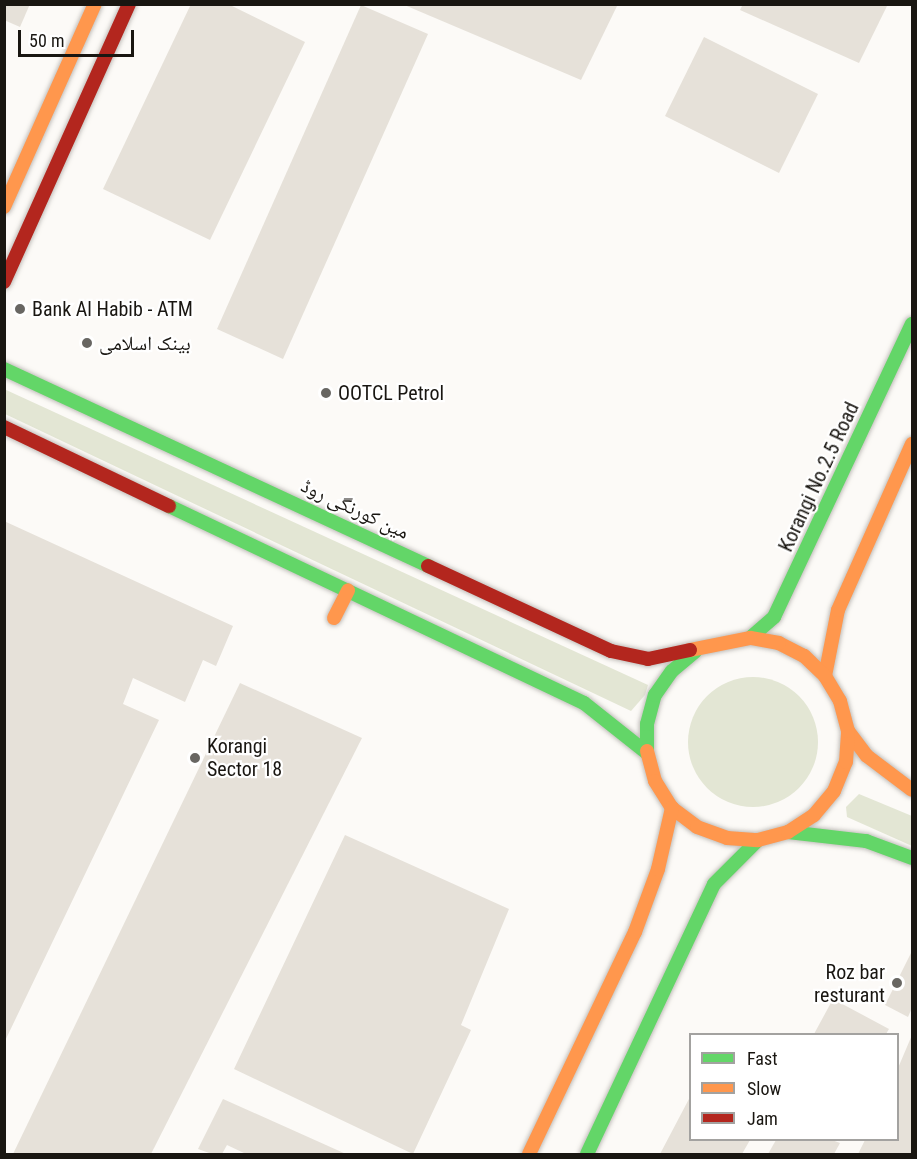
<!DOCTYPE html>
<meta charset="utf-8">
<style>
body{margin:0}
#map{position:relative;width:917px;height:1159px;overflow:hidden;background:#fcfaf7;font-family:"Roboto Condensed","Noto Naskh Arabic",sans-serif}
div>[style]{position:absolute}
.green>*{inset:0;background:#e3e6d4}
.round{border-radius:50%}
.building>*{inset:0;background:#e6e1d9}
.roads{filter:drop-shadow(0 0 2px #c3c0bc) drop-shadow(0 0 2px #c3c0bc)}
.fast>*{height:14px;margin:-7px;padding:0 7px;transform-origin:7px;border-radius:7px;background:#63d668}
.slow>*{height:14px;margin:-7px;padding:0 7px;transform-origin:7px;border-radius:7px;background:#ff974d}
.jam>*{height:14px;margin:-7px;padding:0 7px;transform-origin:7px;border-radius:7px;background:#b3261e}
.dots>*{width:16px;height:16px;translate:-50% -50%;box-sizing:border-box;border:3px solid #fff;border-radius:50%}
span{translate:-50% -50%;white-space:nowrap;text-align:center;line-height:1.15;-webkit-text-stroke:4.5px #fff;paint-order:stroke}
.poi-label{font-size:20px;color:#191611}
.left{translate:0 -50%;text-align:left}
.right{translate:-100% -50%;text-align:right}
.street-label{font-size:20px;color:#191611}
.frame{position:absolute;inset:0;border:6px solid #191611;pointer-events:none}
.legend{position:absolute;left:689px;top:1033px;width:210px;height:108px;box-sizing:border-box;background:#fff;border:2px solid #a3a2a0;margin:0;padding:8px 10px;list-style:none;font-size:18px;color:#191611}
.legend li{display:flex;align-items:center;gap:12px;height:30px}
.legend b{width:30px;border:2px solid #a3a2a0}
.scale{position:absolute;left:18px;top:30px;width:116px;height:27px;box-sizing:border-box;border:3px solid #191611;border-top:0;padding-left:8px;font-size:18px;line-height:21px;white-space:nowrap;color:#191611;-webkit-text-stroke:4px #fff;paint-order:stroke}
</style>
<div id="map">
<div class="green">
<i style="clip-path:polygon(4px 389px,648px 685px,645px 695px,631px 711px,5px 414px)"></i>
<i class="round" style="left:688px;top:677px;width:130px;height:130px"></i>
<i style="clip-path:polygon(859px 794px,912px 816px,912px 846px,847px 817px,846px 807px)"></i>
</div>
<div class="building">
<i style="clip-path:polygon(4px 4px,30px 4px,20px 27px,4px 20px)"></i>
<i style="clip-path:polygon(191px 4px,228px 4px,305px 42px,210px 240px,103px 189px)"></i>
<i style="clip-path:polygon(402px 4px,618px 4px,581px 80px)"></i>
<i style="clip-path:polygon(743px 4px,888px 4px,859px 63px,740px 10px)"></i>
<i style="clip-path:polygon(361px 5px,428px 34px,283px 359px,217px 329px)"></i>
<i style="clip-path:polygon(704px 37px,818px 94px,779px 173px,665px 116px)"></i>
<i style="clip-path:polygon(4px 521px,233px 626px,216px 666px,203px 660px,185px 702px,133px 678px,123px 704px,159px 720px,4px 1043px)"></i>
<i style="clip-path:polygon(240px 683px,362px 738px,151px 1154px,13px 1154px)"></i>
<i style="clip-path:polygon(345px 835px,509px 909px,461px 1025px,471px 1030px,413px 1154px,234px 1069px)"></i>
<i style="clip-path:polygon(912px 951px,912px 1008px,908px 1017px,885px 1005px)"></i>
<i style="clip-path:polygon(833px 999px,889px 1029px,886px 1034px,814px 1034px)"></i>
<i style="clip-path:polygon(912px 1035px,912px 1154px,858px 1154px,865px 1140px,898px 1140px,898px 1068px)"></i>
<i style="clip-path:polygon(690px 1097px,690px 1140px,750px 1140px,742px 1154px,660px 1154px)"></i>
<i style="clip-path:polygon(223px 1099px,346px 1154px,246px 1154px,227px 1145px,222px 1154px,212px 1154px,198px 1149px)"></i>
<i style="clip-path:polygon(776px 1140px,832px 1140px,840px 1143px,834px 1154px,768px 1154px)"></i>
</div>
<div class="roads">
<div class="fast">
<i style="left:4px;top:369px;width:468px;rotate:24.9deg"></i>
<i style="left:169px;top:506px;width:459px;rotate:25.4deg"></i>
<i style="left:584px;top:703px;width:80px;rotate:38.4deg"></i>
<i style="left:750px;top:638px;width:32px;rotate:-41deg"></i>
<i style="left:774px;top:617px;width:324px;rotate:-64.8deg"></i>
<i style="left:647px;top:751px;width:27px;rotate:-90deg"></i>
<i style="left:647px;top:724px;width:30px;rotate:-75deg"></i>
<i style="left:655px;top:695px;width:29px;rotate:-55deg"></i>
<i style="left:672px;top:671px;width:30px;rotate:-40deg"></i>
<i style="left:788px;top:832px;width:79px;rotate:6.6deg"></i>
<i style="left:866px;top:841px;width:49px;rotate:20.3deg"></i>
<i style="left:587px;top:1154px;width:298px;rotate:-64.8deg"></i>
<i style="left:714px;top:884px;width:62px;rotate:-45deg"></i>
</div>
<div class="slow">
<i style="left:4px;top:207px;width:222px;rotate:-65.9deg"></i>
<i style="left:334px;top:618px;width:31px;rotate:-63deg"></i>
<i style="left:825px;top:676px;width:67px;rotate:-78.9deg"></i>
<i style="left:838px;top:610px;width:182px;rotate:-66deg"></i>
<i style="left:848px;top:731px;width:31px;rotate:53deg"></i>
<i style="left:867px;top:756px;width:56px;rotate:37.1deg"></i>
<i style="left:647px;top:751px;width:31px;rotate:75deg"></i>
<i style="left:655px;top:781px;width:32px;rotate:58deg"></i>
<i style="left:672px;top:808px;width:31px;rotate:37deg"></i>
<i style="left:697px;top:827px;width:32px;rotate:20deg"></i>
<i style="left:727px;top:838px;width:31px;rotate:4deg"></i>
<i style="left:758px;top:840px;width:31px;rotate:-15deg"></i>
<i style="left:788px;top:832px;width:31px;rotate:-33deg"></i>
<i style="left:814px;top:815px;width:31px;rotate:-50deg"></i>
<i style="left:834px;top:791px;width:31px;rotate:-68deg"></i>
<i style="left:846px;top:762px;width:31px;rotate:-86deg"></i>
<i style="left:848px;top:731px;width:31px;rotate:-105deg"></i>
<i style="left:840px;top:701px;width:29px;rotate:-121deg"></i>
<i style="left:825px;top:676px;width:29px;rotate:-136deg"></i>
<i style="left:804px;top:656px;width:28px;rotate:-153deg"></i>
<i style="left:779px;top:643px;width:29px;rotate:-170deg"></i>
<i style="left:750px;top:638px;width:61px;rotate:168.7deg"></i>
<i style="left:529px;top:1154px;width:246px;rotate:-64.5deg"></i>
<i style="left:635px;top:932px;width:67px;rotate:-69.9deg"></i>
<i style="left:658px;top:869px;width:63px;rotate:-77.1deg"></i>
</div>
<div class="jam">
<i style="left:4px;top:282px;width:305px;rotate:-65.8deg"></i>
<i style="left:4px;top:427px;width:183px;rotate:25.6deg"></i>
<i style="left:428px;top:566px;width:202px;rotate:24.9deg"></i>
<i style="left:611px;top:651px;width:38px;rotate:12deg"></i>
<i style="left:648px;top:659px;width:43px;rotate:-12.1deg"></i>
</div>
</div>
<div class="dots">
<i style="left:20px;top:309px;background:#686662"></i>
<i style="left:87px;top:343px;background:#686662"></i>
<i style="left:326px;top:393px;background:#686662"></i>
<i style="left:195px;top:758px;background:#686662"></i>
<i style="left:897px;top:983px;background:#686662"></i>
</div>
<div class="poi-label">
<span class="left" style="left:32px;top:309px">Bank Al Habib - ATM</span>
<span class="left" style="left:99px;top:343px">بینک اسلامی</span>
<span class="left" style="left:338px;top:393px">OOTCL Petrol</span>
<span class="left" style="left:207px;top:758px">Korangi<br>Sector 18</span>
<span class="right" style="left:885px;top:984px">Roz bar<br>resturant</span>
</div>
<div class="street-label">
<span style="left:819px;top:477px;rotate:-65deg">Korangi No.2.5 Road</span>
<span style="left:355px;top:509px;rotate:25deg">مین کورنگی روڈ</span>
</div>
<div class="frame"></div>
<ul class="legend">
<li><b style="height:8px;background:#63d668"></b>Fast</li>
<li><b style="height:8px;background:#ff974d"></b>Slow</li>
<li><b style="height:8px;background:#b3261e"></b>Jam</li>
</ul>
<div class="scale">50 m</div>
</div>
